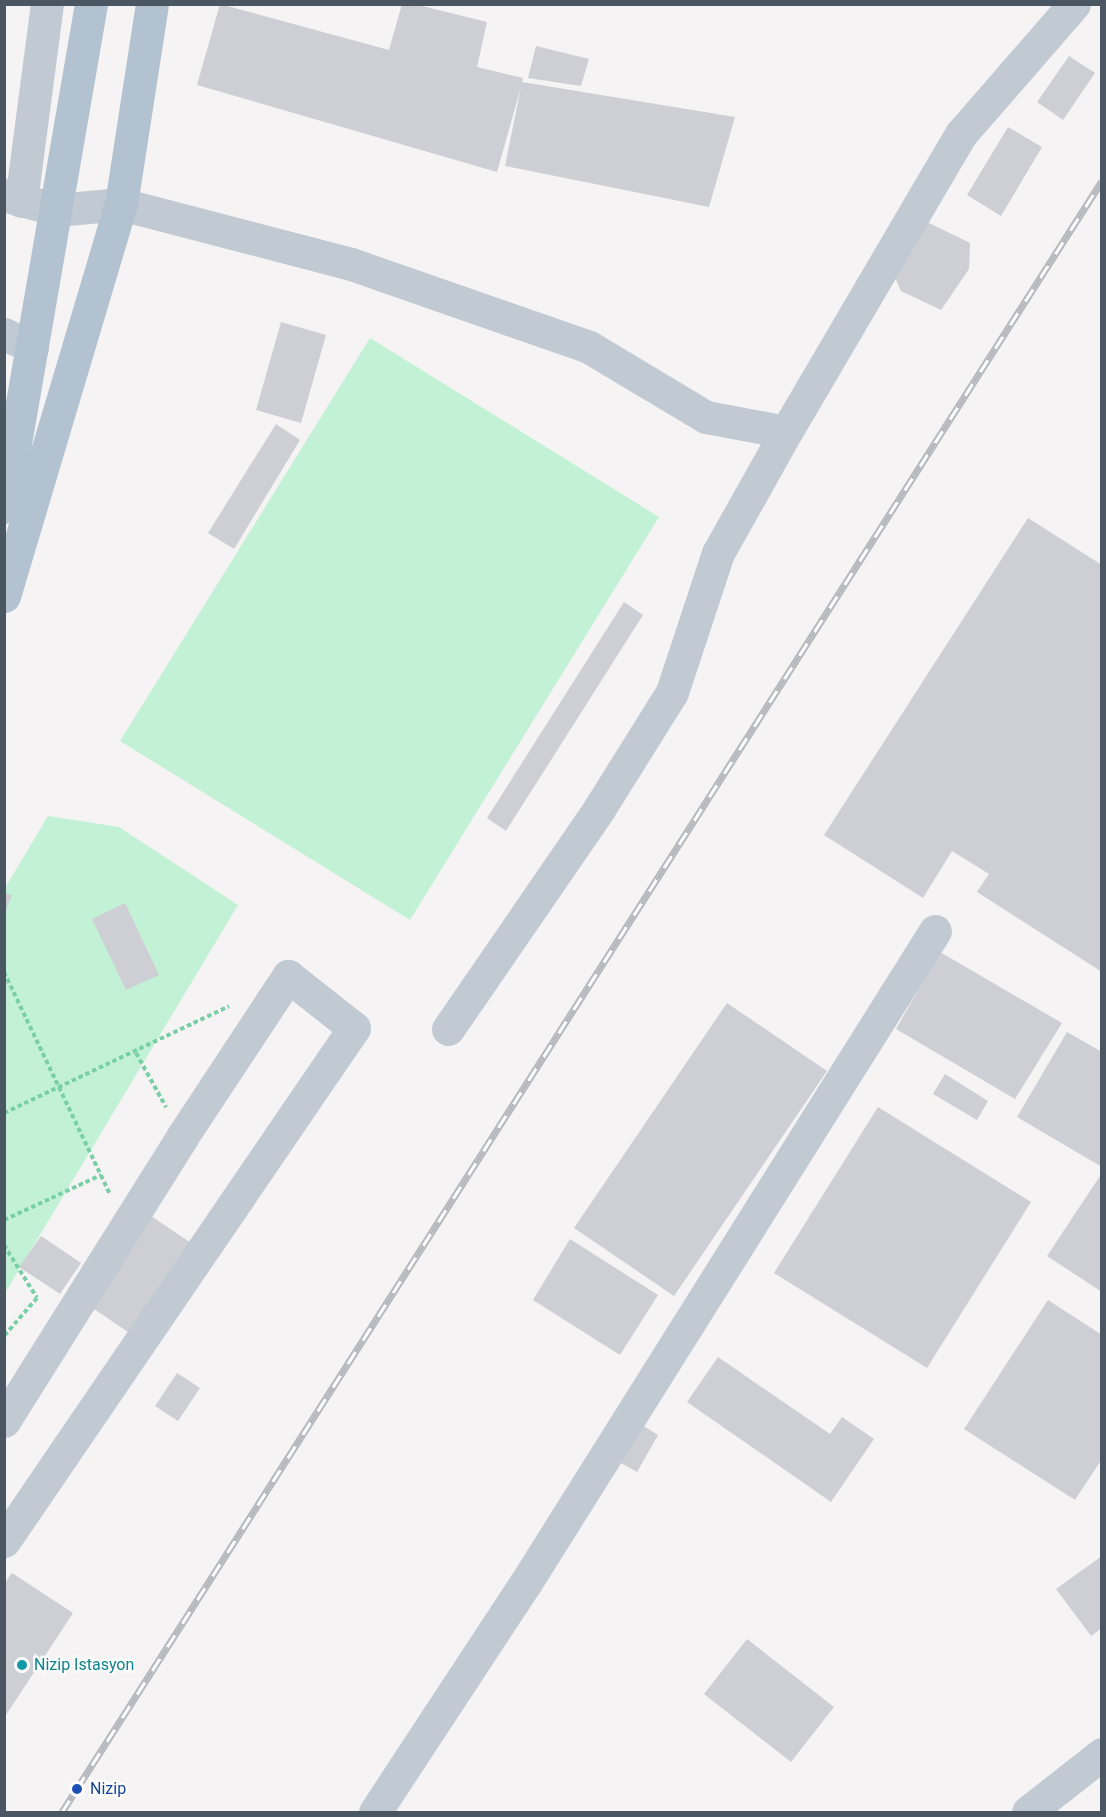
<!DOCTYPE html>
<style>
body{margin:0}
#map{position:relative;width:1106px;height:1817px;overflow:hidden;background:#f5f3f3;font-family:Roboto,sans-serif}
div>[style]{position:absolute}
.green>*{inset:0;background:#c3f1d5}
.building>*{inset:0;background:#cdcfd5}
.path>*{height:4px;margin-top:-2px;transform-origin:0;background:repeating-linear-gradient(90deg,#7ad0a6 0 4.5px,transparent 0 7.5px)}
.minor>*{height:33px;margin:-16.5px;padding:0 16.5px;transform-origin:16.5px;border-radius:16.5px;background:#c1cad2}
.major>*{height:33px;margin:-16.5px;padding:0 16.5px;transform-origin:16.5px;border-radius:16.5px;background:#b3c2d1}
.rail>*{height:7px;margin-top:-3.5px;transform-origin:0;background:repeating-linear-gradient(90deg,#fff 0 14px,#b5b8bd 0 28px);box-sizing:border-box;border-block:2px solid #b5b8bd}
.dots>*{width:16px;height:16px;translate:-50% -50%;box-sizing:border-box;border:3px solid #fff;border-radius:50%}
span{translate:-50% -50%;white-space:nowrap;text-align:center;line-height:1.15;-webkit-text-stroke:4.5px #fff;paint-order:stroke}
.culture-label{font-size:16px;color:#0d838f}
.left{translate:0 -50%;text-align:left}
.transit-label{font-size:16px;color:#164399}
.frame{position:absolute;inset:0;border:6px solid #4a5661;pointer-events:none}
</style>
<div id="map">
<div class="green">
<i style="clip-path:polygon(370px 338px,659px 517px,410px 920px,120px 741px)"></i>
<i style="clip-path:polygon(48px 816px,119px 827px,238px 905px,5px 1293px,5px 888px)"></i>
</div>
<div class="building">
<i style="clip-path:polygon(220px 4px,389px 50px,402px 4px,414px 4px,487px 22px,477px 67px,523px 78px,522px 82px,735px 117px,709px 207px,505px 166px,521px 87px,497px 172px,197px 85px)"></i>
<i style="clip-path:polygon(536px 46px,589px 59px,581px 86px,528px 78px)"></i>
<i style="clip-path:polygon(1069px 56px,1095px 73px,1063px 120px,1037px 102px)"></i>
<i style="clip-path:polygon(1008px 127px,1042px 147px,1001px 216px,967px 195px)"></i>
<i style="clip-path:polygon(925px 221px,970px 243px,969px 269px,941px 310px,901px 291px,893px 273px)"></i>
<i style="clip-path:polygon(281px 322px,326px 335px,301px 423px,256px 410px)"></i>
<i style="clip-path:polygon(276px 424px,300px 440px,234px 549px,208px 533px)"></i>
<i style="clip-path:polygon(1028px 518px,1102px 565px,1102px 972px,977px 892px,989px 874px,952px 851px,923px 898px,824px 835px)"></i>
<i style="clip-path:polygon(624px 602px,643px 615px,506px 831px,487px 818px)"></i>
<i style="clip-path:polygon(4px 893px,12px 895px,5px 913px,4px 913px)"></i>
<i style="clip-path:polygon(125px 903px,159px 975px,126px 990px,92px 919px)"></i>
<i style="clip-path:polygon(940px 952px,1062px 1023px,1015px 1099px,896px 1029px)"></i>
<i style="clip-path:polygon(727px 1003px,827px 1071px,674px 1296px,574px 1228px)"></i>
<i style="clip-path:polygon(1067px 1032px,1102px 1052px,1102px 1167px,1017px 1117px)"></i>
<i style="clip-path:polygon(945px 1074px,988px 1101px,977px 1120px,933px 1094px)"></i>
<i style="clip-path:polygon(878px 1107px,1031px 1202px,927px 1368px,774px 1273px)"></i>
<i style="clip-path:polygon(1102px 1173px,1102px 1292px,1047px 1256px)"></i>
<i style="clip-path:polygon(145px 1212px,194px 1245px,134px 1336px,85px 1303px)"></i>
<i style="clip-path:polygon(41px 1236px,81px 1263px,60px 1294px,19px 1267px)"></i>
<i style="clip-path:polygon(570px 1239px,658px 1295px,620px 1355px,533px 1300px)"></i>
<i style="clip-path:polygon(1048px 1300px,1102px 1335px,1102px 1459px,1075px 1500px,964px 1429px)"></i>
<i style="clip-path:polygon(718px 1357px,830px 1434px,842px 1417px,874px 1439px,831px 1502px,687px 1402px)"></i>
<i style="clip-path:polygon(177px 1373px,200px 1388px,178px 1421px,155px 1406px)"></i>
<i style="clip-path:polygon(642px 1425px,658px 1435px,637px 1472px,621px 1463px)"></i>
<i style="clip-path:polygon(1102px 1556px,1102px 1628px,1091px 1636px,1056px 1589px)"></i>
<i style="clip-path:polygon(12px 1573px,73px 1613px,4px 1718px,4px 1584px)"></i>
<i style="clip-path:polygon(747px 1639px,834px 1707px,791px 1762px,704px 1694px)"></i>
</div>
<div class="path">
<i style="left:4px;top:972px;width:246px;rotate:64.5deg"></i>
<i style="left:136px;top:1053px;width:62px;rotate:60.9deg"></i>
<i style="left:4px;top:1113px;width:249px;rotate:-25.4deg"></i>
<i style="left:4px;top:1220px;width:107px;rotate:-24.9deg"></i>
<i style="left:4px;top:1245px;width:62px;rotate:58.1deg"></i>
<i style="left:37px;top:1298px;width:50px;rotate:131deg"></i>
</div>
<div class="minor">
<i style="left:4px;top:195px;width:55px;rotate:15.8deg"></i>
<i style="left:57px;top:210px;width:64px;rotate:-5.4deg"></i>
<i style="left:121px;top:204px;width:238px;rotate:14.6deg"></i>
<i style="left:351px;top:264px;width:252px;rotate:19.2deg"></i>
<i style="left:589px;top:347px;width:136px;rotate:30.9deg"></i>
<i style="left:706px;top:417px;width:81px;rotate:10.6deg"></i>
<i style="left:786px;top:432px;width:346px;rotate:-59.6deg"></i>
<i style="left:961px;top:134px;width:172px;rotate:-49deg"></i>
<i style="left:21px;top:201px;width:199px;rotate:-82.5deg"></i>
<i style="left:4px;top:334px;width:31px;rotate:25deg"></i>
<i style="left:448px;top:1029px;width:267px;rotate:-55.5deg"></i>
<i style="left:599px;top:809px;width:138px;rotate:-58deg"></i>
<i style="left:672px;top:692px;width:146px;rotate:-71.7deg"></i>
<i style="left:718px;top:553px;width:139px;rotate:-60.7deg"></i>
<i style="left:4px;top:1421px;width:335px;rotate:-57.9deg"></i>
<i style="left:182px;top:1137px;width:193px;rotate:-56.6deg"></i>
<i style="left:288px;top:976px;width:84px;rotate:38.2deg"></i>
<i style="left:354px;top:1028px;width:621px;rotate:124.3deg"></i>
<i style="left:375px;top:1812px;width:273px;rotate:-56.7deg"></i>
<i style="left:525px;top:1584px;width:771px;rotate:-57.88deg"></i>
<i style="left:1028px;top:1812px;width:94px;rotate:-38.1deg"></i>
</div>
<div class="major">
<i style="left:4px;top:507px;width:510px;rotate:-80.19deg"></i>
<i style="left:4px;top:596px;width:409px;rotate:-73.4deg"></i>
<i style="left:121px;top:204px;width:202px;rotate:-81.2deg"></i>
</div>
<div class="rail">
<i style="left:62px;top:1812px;width:1934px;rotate:-57.48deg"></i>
</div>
<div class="dots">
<i style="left:22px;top:1665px;background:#0f9aa8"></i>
<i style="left:77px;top:1789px;background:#1a4fb4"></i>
</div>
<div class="culture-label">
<span class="left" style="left:34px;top:1665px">Nizip Istasyon</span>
</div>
<div class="transit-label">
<span class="left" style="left:90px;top:1789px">Nizip</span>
</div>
<div class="frame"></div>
</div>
